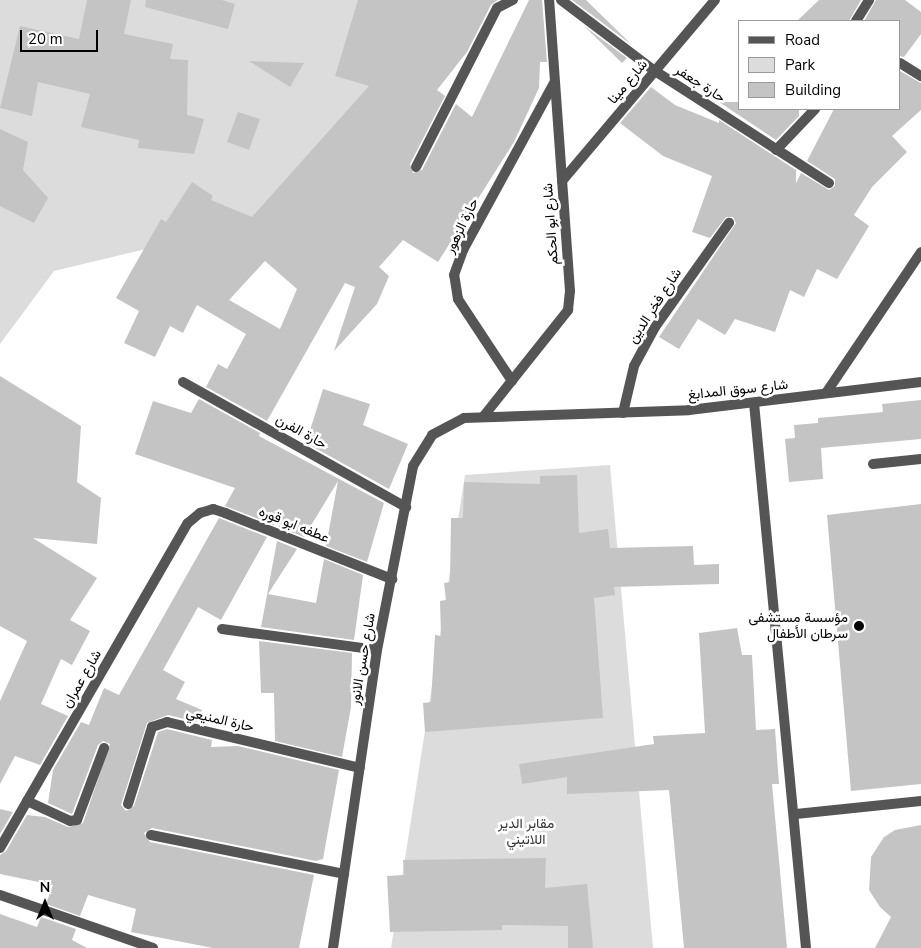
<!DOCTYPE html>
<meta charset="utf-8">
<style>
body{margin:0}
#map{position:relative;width:921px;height:948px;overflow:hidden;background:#fff;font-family:"Nunito Sans",Vazirmatn,sans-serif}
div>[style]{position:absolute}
.green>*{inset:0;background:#dcdcdc}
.building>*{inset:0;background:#c4c4c4}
.service>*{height:10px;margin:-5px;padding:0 5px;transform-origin:5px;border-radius:5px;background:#555}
.minor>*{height:10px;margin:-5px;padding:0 5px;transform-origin:5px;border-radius:5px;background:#555}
.dots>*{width:14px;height:14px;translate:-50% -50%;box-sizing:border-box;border:2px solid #fff;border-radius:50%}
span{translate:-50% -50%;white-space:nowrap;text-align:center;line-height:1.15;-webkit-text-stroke:5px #fff;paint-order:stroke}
.street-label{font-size:14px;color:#000}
.poi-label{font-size:14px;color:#000}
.right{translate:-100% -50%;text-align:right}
.park-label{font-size:14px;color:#333}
.legend{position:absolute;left:738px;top:20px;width:162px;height:90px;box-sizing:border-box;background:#fff;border:1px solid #999;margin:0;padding:6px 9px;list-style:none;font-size:15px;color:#000}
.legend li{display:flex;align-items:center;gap:10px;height:25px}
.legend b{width:25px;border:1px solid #999}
.north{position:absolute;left:20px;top:878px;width:50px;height:50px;-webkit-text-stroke:4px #fff;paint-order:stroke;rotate:0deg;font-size:14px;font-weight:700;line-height:20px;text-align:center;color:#000}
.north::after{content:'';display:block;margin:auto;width:18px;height:22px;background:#000;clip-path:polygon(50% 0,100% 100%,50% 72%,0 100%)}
.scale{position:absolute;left:20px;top:30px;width:78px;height:22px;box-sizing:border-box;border:2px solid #000;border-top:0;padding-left:6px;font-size:15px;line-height:18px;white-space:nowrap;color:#000;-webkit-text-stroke:4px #fff;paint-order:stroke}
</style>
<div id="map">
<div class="green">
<i style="clip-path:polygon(0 0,465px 0,267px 220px,54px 271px,0 344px)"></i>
<i style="clip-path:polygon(610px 465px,653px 948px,391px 948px,465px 475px)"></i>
</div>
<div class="building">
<i style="clip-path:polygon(87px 0,131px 0,124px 34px,173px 44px,170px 59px,188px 60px,187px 115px,204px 119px,194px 154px,138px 148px,139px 140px,81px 127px,90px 94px,38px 82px,32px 116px,0 108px,20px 26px,79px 39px)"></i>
<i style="clip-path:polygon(146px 0,222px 0,235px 4px,228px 29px,145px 7px)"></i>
<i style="clip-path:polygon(evenodd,358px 0,498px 0,491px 5px,467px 52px,437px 90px,445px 96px,410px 164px,413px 173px,422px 170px,456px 104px,472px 117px,529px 0,542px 0,547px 62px,540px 62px,539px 88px,514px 142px,438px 262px,403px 240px,379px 267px,389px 276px,377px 304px,334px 351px,355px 287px,345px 283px,267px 421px,206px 387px,218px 364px,227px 369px,246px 334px,197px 305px,183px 333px,170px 326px,155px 357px,124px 343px,139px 311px,116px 298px,161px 219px,166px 222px,192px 182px,213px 196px,211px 200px,252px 217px,369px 86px,335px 76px,358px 0,265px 261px,297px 289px,280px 329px,229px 300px,265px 261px)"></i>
<i style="clip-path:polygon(572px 0,586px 0,632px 45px)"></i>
<i style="clip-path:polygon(819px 0,861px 0,849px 21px,797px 21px)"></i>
<i style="clip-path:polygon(876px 0,905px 0,921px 12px,921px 34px,904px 57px,900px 56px,900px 21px,864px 21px)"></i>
<i style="clip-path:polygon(584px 26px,627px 58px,622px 63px)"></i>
<i style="clip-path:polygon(249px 61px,304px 63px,290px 87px)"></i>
<i style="clip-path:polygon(900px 71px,921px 83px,921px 110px,892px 136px,907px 152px,872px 187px,854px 215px,869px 226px,837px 279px,817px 269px,804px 297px,790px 290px,775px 332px,735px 319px,725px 335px,698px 319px,679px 349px,659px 337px,736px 223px,733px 217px,726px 217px,710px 238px,692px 232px,712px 176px,663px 156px,620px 123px,651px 87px,675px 105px,719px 123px,719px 120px,796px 170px,796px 183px,801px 173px,829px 190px,835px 186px,835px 179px,807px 161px,834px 109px,900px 109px)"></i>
<i style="clip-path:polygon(719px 102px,740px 102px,740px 109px,799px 109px,799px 116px,776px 140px)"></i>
<i style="clip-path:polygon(238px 112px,260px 119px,249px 150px,227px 142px)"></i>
<i style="clip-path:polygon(0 129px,28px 142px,23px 170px,48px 198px,34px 223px,0 206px)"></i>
<i style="clip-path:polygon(0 376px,81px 426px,77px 482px,101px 498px,97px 544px,33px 538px,97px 578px,70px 620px,90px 631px,72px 665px,61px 659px,41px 704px,68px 716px,40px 765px,15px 756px,0 784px,0 701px,27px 641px,0 626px)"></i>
<i style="clip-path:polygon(323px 389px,370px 404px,363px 425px,408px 444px,389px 489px,306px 443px)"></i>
<i style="clip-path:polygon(199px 399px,260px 433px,259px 436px,384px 503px,367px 562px,326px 546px,338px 481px,304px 537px,279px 527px,282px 511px,274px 525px,225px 506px,235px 488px,135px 454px,153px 401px,191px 413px)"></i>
<i style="clip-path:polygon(921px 400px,921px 439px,821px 448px,823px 479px,789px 482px,785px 439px,795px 438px,794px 425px,818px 423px,818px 418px,883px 412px,882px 404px)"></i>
<i style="clip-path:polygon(577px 475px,579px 533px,608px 529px,610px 548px,693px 546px,694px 565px,719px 564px,719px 584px,614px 587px,615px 595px,594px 598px,603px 718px,425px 732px,423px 703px,431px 702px,435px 635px,441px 636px,440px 601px,446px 600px,444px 583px,450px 582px,451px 518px,463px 518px,464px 482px,540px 484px,540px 476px)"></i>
<i style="clip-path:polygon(921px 504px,921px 784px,851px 791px,827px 515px)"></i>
<i style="clip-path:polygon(219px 518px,267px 537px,221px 620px,198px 607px,163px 670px,185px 682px,176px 699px,202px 710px,197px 722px,168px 715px,147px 723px,121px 805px,126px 811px,134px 806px,158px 732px,167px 729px,212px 740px,211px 747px,238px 746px,339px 770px,323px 859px,316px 861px,152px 828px,144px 833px,150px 842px,314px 875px,299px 948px,213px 948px,131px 932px,136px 909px,88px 895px,80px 916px,46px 904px,53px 885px,0 874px,0 855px,6px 851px,27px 815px,45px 817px,68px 827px,83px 823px,110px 744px,103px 741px,98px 745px,72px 814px,48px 803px,53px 770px,81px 722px,89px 725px,104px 688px,119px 695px)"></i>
<i style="clip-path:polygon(277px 541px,297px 549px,268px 594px,316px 603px,324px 559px,363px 575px,354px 640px,261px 627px)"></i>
<i style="clip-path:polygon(737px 628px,742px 655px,752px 655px,756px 730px,775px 729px,779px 784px,772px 784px,787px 948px,684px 948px,669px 790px,567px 794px,567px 777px,522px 784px,519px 764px,654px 744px,653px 736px,705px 733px,699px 633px)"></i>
<i style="clip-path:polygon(259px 641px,352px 653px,351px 707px,342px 757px,275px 741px,274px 693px,261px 693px)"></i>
<i style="clip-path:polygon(0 809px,13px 812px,0 834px)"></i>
<i style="clip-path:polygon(921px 825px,921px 948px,875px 948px,891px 917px,880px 907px,869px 890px,871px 857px,884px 837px,895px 830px)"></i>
<i style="clip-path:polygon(546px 858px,545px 888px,587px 884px,593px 948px,568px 948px,568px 926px,502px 925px,502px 930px,390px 932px,387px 876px,404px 875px,403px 860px)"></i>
<i style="clip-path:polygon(0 914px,37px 927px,41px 917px,76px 929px,72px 940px,87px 948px,0 948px)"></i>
</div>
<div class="service">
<i style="left:754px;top:403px;width:547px;rotate:84.55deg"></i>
<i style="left:873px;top:464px;width:48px;rotate:-5.9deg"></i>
<i style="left:796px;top:814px;width:126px;rotate:-5.9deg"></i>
</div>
<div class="minor">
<i style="left:561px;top:0;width:118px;rotate:37.1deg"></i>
<i style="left:655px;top:71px;width:207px;rotate:32.8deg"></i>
<i style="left:856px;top:21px;width:25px;rotate:-58deg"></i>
<i style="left:900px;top:63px;width:25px;rotate:32deg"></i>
<i style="left:776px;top:150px;width:57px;rotate:-46.4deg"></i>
<i style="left:416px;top:167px;width:178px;rotate:-63deg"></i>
<i style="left:497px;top:8px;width:18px;rotate:-27deg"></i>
<i style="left:562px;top:181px;width:237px;rotate:-49.8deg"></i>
<i style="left:512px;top:381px;width:98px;rotate:-123.4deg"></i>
<i style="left:458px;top:299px;width:24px;rotate:-99deg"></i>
<i style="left:454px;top:275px;width:27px;rotate:-70deg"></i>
<i style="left:463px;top:250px;width:190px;rotate:-61.4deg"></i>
<i style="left:183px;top:382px;width:256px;rotate:29.3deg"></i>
<i style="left:826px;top:393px;width:170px;rotate:-56deg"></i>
<i style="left:623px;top:413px;width:48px;rotate:-76.8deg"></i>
<i style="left:634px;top:366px;width:44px;rotate:-61.7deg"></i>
<i style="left:655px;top:327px;width:128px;rotate:-54.6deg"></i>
<i style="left:483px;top:417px;width:137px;rotate:-51.5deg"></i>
<i style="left:568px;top:310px;width:19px;rotate:-84deg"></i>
<i style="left:570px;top:291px;width:292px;rotate:-94.1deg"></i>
<i style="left:222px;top:629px;width:156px;rotate:7.7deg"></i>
<i style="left:27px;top:801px;width:47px;rotate:24.9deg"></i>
<i style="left:70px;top:821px;width:7px;rotate:-8deg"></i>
<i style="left:77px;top:820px;width:77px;rotate:-69.4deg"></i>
<i style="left:128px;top:804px;width:81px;rotate:-72.7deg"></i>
<i style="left:152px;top:727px;width:16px;rotate:-18deg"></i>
<i style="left:167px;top:722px;width:198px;rotate:13.4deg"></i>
<i style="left:151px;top:835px;width:197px;rotate:11.4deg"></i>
<i style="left:0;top:848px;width:375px;rotate:-60deg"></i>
<i style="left:188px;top:523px;width:16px;rotate:-40deg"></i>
<i style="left:200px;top:513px;width:14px;rotate:-17deg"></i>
<i style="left:213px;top:509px;width:13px;rotate:18deg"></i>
<i style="left:225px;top:513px;width:180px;rotate:21.6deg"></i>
<i style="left:0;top:895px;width:162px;rotate:19.1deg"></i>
<i style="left:333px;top:948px;width:301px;rotate:-81.6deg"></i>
<i style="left:377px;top:650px;width:187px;rotate:-78.9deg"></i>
<i style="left:413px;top:466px;width:36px;rotate:-58deg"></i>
<i style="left:432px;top:435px;width:36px;rotate:-28deg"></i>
<i style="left:464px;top:418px;width:225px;rotate:-2deg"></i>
<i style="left:689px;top:410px;width:234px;rotate:-6.9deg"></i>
</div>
<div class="dots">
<i style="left:859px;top:626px;background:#000"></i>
</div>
<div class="street-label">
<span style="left:628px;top:82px;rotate:-50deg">شارع مينا</span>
<span style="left:700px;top:84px;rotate:33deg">حارة جعفر</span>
<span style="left:551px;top:224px;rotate:-94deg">شارع ابو الحكم</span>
<span style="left:462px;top:226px;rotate:-64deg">حارة الزهور</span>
<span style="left:655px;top:306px;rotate:-57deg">شارع فخر الدين</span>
<span style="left:738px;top:390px;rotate:-6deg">شارع سوق المدابغ</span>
<span style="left:301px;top:432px;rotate:29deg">حارة الفرن</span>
<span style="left:294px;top:525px;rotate:22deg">عطفه ابو قوره</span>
<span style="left:363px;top:659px;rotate:-80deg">شارع حسن الانور</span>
<span style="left:82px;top:679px;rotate:-60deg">شارع عمران</span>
<span style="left:220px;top:720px;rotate:13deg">حارة المنيعي</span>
</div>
<div class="poi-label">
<span class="right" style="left:848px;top:626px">مؤسسة مستشفى<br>سرطان الأطفال</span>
</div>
<div class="park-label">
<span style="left:526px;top:832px">مقابر الدير<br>اللاتيني</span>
</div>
<ul class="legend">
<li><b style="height:6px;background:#555"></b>Road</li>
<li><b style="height:14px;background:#dcdcdc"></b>Park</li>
<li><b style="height:14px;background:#c4c4c4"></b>Building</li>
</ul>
<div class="north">N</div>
<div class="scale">20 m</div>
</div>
